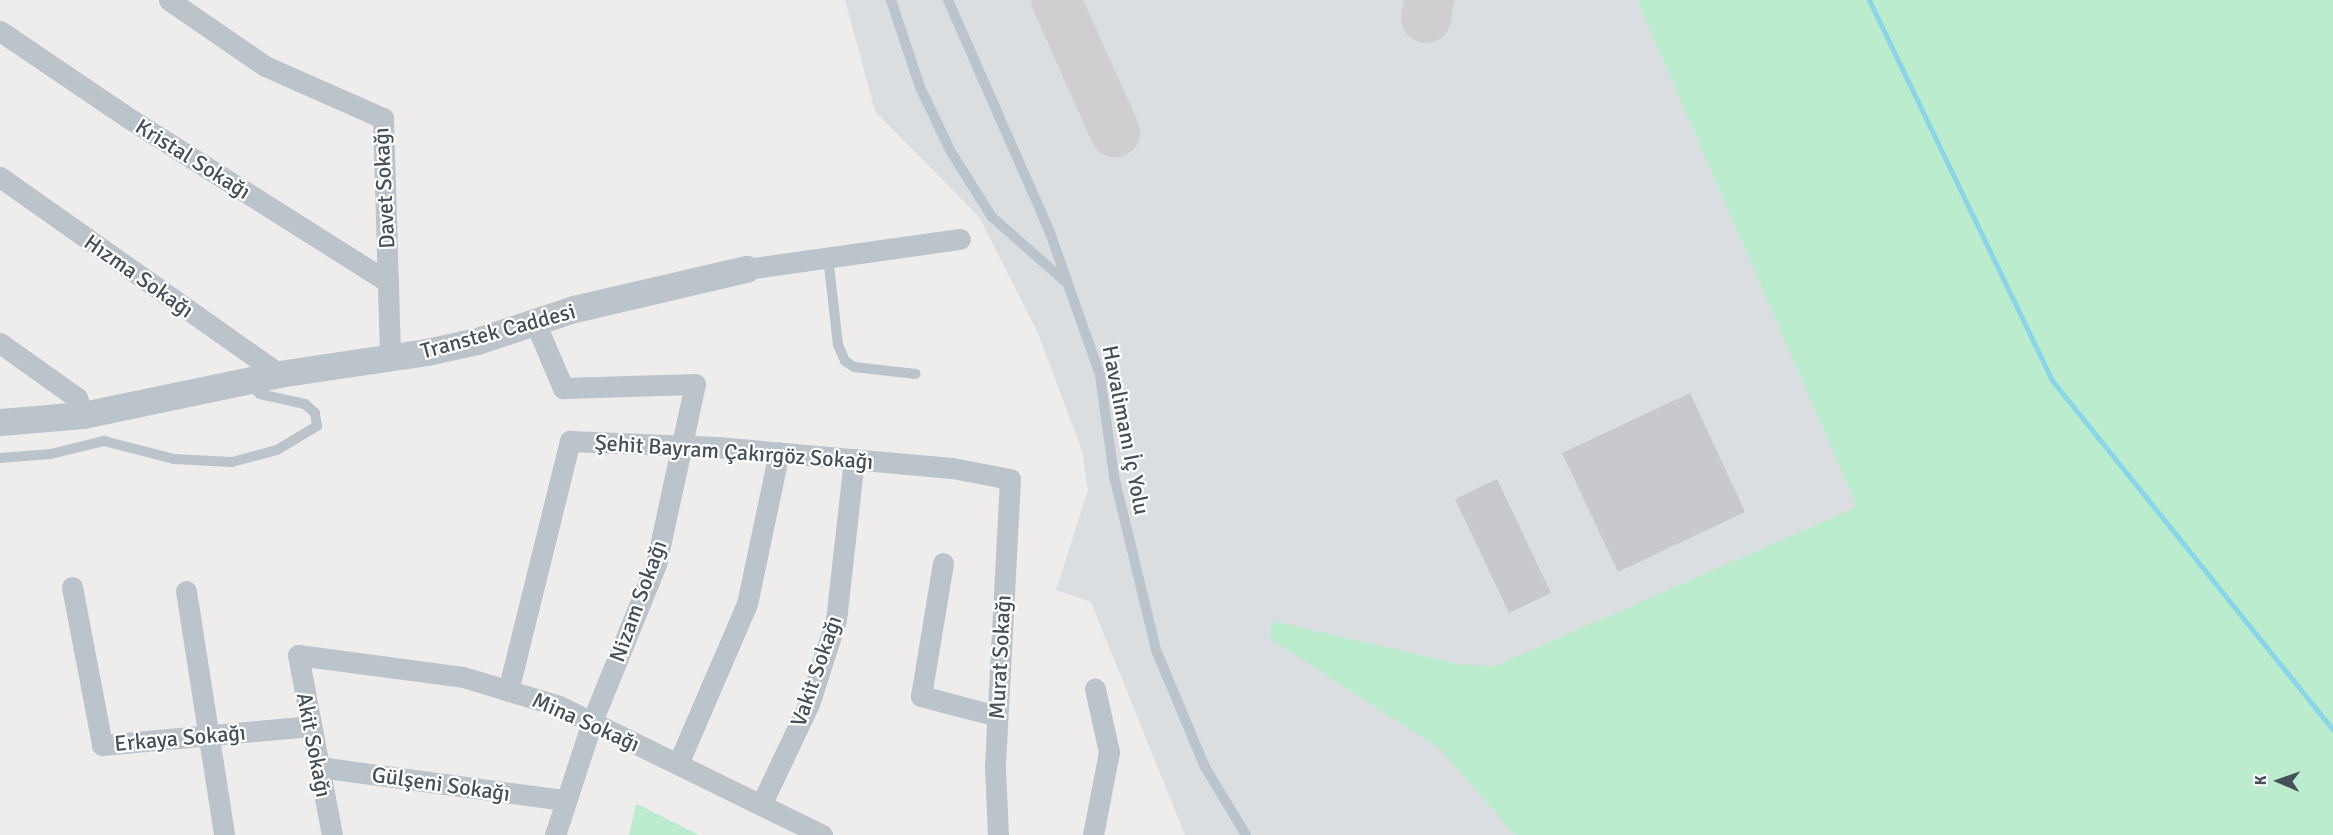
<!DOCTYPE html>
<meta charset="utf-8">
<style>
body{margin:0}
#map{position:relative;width:2333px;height:835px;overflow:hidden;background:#efecec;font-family:Signika,sans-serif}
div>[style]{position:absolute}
.airport>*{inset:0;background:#dbdee1}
.green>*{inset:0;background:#bcecce}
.stream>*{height:5px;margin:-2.5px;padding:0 2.5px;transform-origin:2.5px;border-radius:2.5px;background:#8ad5e7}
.taxiway>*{height:50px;margin:-25px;padding:0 25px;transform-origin:25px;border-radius:25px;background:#cfcfd2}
.building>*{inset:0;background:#c7c9cf}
.service>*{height:10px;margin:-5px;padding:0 5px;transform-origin:5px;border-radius:5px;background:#bbc4cb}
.minor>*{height:21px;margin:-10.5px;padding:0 10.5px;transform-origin:10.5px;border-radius:10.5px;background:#bbc4cb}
.tertiary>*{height:27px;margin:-13.5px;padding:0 13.5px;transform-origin:13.5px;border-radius:13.5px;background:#bbc4cb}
span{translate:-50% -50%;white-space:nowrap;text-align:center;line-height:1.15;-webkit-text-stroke:4.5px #fff;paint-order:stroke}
.street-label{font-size:22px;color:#465059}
.north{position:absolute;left:2249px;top:751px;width:60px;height:60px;-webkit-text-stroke:4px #fff;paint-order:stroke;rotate:272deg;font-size:16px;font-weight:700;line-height:24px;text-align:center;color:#465059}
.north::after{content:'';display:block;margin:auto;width:21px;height:27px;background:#465059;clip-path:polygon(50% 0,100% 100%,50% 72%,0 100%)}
</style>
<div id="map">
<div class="airport">
<i style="clip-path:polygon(845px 0,2333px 0,2333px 835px,1185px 835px,1091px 602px,1056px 590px,1088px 490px,1082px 451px,1037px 331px,979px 217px,875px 111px)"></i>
</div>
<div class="green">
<i style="clip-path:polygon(1637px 0,2333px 0,2333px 835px,1515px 835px,1440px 749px,1269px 638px,1273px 621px,1464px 665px,1495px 666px,1857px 507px)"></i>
<i style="clip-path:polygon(636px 804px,637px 804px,699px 835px,629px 835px)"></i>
</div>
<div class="stream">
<i style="left:1869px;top:0;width:420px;rotate:64.3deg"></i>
<i style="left:2051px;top:379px;width:450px;rotate:51.2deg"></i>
</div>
<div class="taxiway">
<i style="left:1056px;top:0;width:145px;rotate:65.9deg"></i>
<i style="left:1426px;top:18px;width:18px;rotate:-81deg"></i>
</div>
<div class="building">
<i style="clip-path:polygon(1690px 393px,1745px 512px,1618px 572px,1562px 453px)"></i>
<i style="clip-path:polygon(1497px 479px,1551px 593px,1509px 613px,1455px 499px)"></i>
</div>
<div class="service">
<i style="left:891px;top:0;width:92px;rotate:71.6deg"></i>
<i style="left:920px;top:87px;width:72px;rotate:64.5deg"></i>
<i style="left:951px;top:152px;width:77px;rotate:57.8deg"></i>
<i style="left:992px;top:217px;width:101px;rotate:41.4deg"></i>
<i style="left:948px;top:0;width:251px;rotate:66.3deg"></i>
<i style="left:1049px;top:230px;width:154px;rotate:70.6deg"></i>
<i style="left:1100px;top:375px;width:102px;rotate:82.1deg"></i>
<i style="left:1114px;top:476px;width:179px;rotate:76.4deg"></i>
<i style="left:1156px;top:650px;width:127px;rotate:67.3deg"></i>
<i style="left:1205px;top:767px;width:79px;rotate:58.9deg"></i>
<i style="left:828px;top:257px;width:89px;rotate:83.5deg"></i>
<i style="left:838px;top:345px;width:17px;rotate:66deg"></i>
<i style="left:845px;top:361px;width:11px;rotate:34deg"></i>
<i style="left:854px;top:367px;width:62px;rotate:6.4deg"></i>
<i style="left:0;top:458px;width:51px;rotate:-4.5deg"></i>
<i style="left:51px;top:454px;width:55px;rotate:-13.8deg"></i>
<i style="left:104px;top:441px;width:72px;rotate:14.4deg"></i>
<i style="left:174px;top:459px;width:58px;rotate:3deg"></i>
<i style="left:232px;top:462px;width:47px;rotate:-14.9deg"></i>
<i style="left:277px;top:450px;width:47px;rotate:-31deg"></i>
<i style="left:317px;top:426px;width:13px;rotate:-99deg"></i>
<i style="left:315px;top:413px;width:13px;rotate:-138deg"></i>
<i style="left:305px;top:404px;width:46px;rotate:-167.5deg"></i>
<i style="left:260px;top:394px;width:15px;rotate:-138deg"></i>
</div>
<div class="minor">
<i style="left:169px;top:0;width:116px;rotate:34.5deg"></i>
<i style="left:265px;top:66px;width:129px;rotate:23.8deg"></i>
<i style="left:383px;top:118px;width:240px;rotate:88.3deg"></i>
<i style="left:0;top:31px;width:153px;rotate:34.1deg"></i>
<i style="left:127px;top:117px;width:309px;rotate:32.3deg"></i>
<i style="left:0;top:177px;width:342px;rotate:35.2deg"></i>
<i style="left:746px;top:269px;width:216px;rotate:-8deg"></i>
<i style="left:535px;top:322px;width:72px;rotate:67deg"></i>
<i style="left:563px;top:388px;width:132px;rotate:-1.7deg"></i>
<i style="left:695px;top:384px;width:184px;rotate:102.2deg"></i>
<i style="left:656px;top:564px;width:170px;rotate:112.1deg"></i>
<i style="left:592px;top:722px;width:119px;rotate:108.1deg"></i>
<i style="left:0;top:343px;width:95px;rotate:35.5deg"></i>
<i style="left:77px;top:398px;width:18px;rotate:71deg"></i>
<i style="left:943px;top:563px;width:135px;rotate:99.4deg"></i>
<i style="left:921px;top:696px;width:79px;rotate:14.7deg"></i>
<i style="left:72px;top:587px;width:161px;rotate:79.2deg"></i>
<i style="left:102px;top:745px;width:210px;rotate:-5.2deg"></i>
<i style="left:186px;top:591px;width:247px;rotate:81.1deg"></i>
<i style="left:508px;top:691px;width:258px;rotate:-76.1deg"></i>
<i style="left:570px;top:441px;width:147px;rotate:2.3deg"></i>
<i style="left:717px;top:447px;width:236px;rotate:5.1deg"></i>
<i style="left:952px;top:468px;width:59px;rotate:10.7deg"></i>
<i style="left:1010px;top:479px;width:288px;rotate:93deg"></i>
<i style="left:995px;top:767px;width:68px;rotate:87.5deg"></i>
<i style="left:678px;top:764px;width:174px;rotate:-66.7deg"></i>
<i style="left:747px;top:604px;width:155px;rotate:-78.1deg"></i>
<i style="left:319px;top:767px;width:246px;rotate:7.7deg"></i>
<i style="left:761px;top:805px;width:112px;rotate:-64.6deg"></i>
<i style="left:809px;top:704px;width:88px;rotate:-72.2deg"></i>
<i style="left:836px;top:620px;width:162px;rotate:-83.6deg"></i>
<i style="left:332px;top:835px;width:183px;rotate:-100.7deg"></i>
<i style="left:298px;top:655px;width:166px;rotate:7.6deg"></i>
<i style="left:463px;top:677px;width:100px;rotate:16.8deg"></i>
<i style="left:559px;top:706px;width:293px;rotate:26.1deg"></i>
<i style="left:1093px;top:835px;width:85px;rotate:-79.1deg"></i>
<i style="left:1109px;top:752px;width:65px;rotate:-102.5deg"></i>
</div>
<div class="tertiary">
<i style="left:0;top:422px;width:83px;rotate:-4.8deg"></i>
<i style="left:83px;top:415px;width:200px;rotate:-11.8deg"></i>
<i style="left:279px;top:374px;width:150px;rotate:-8.5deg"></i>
<i style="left:427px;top:352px;width:51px;rotate:-12.4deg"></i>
<i style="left:477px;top:341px;width:102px;rotate:-18.3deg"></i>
<i style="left:574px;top:309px;width:177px;rotate:-13.1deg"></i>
</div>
<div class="street-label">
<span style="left:193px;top:159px;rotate:32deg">Kristal Sokağı</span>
<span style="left:384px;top:188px;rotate:-93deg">Davet Sokağı</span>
<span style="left:139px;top:276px;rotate:35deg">Hızma Sokağı</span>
<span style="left:498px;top:331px;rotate:-15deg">Transtek Caddesi</span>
<span style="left:1126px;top:430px;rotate:79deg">Havalimanı İç Yolu</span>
<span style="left:734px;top:452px;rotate:4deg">Şehit Bayram Çakırgöz Sokağı</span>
<span style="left:638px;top:601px;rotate:-70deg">Nizam Sokağı</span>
<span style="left:1000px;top:657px;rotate:-87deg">Murat Sokağı</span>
<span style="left:816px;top:671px;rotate:-71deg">Vakit Sokağı</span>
<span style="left:586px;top:722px;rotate:24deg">Mina Sokağı</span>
<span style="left:180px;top:738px;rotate:-5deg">Erkaya Sokağı</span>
<span style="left:314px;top:745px;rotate:79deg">Akit Sokağı</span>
<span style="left:441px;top:784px;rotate:8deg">Gülşeni Sokağı</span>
</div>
<div class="north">K</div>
</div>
